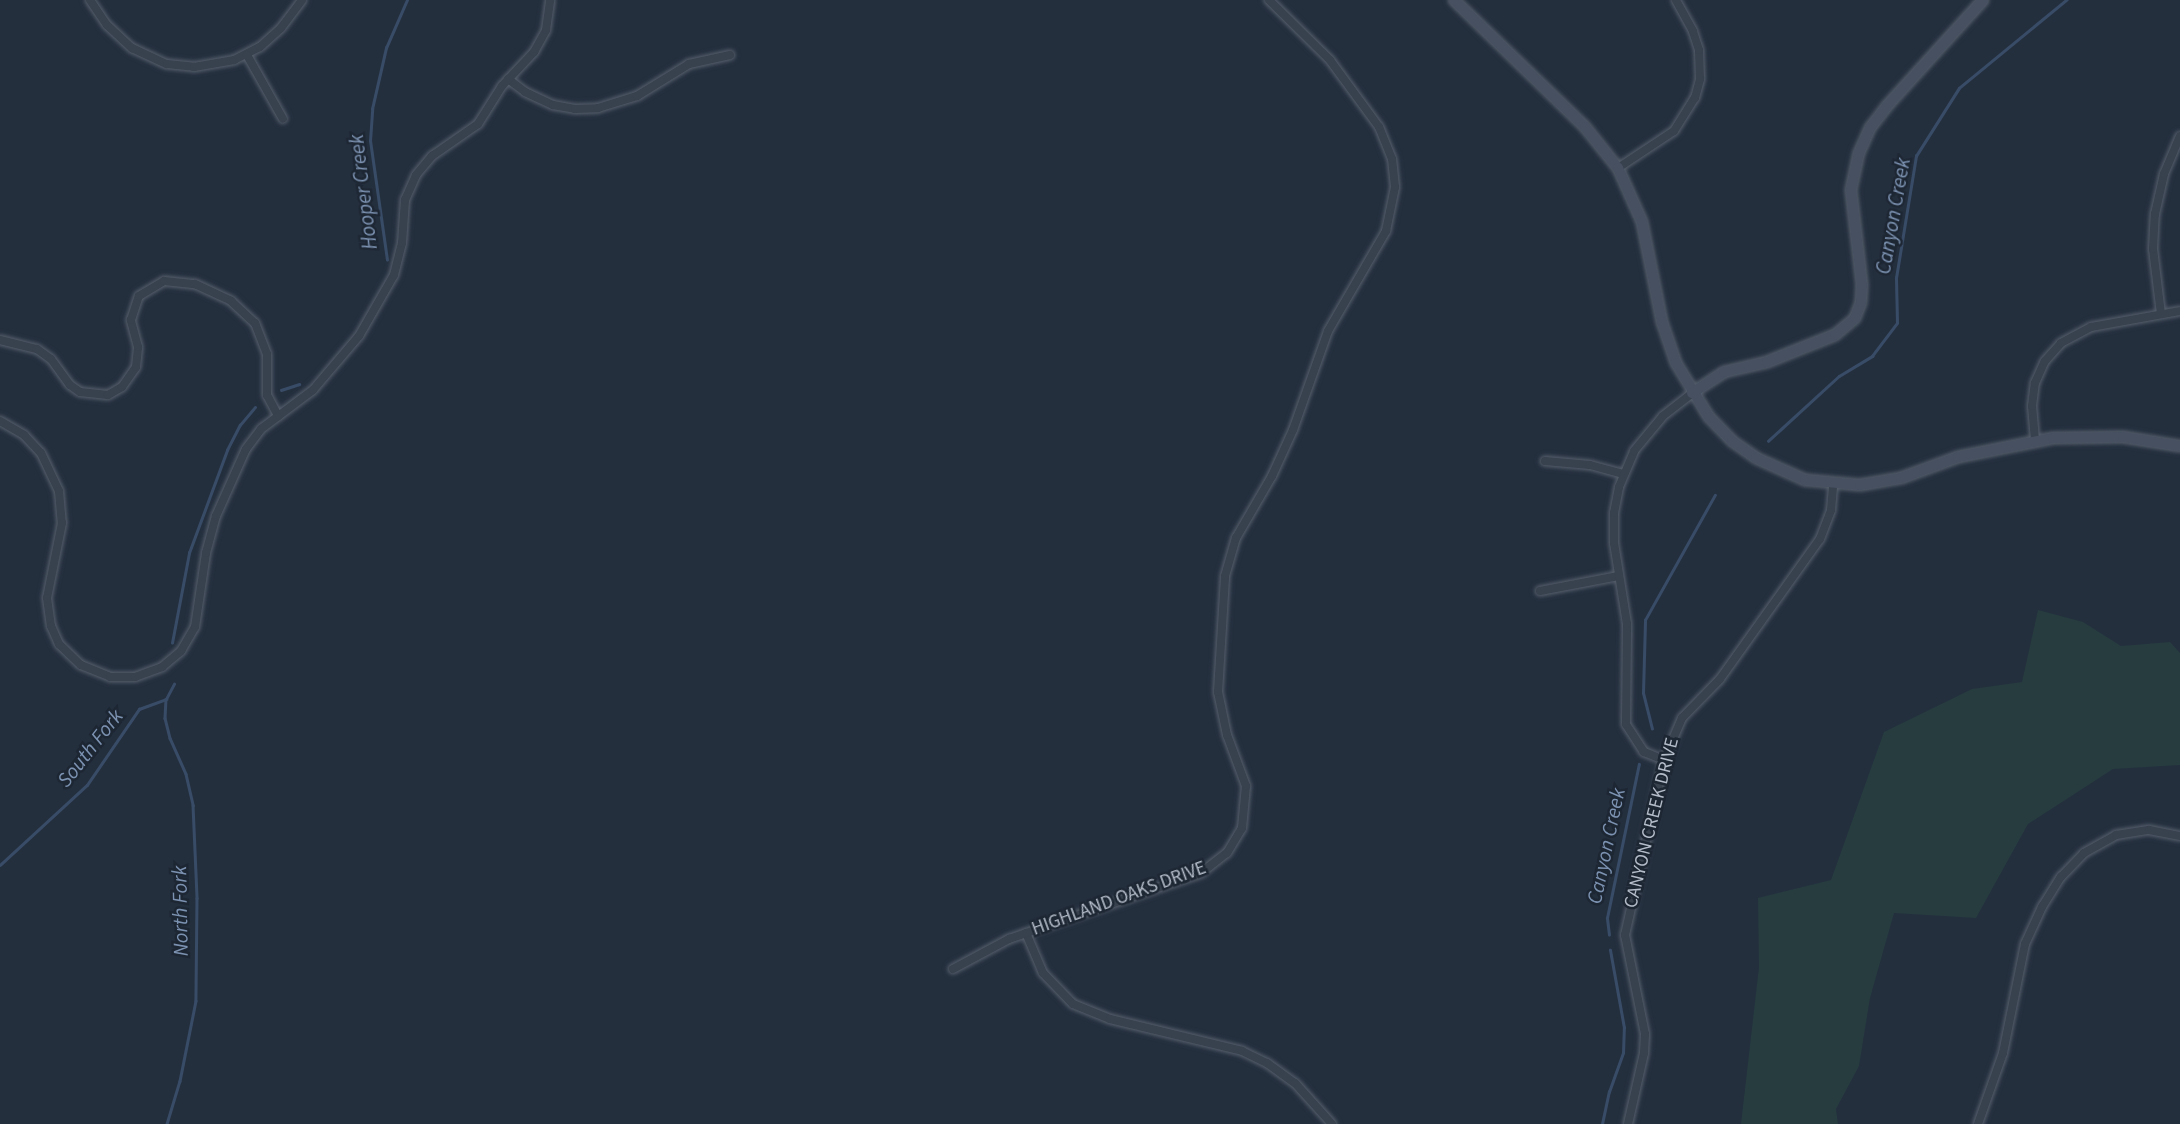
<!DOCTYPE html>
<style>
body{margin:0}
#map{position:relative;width:2180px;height:1124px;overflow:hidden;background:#242f3e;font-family:"Source Sans 3",sans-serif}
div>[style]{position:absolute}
.green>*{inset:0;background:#263c3f}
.stream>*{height:2.5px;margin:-1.25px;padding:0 1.25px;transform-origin:1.25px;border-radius:1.25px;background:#394c67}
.roads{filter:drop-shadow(0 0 2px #565f6c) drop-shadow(0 0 2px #565f6c)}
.street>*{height:8px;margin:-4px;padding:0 4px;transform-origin:4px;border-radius:4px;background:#38414e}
.secondary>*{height:10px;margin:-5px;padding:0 5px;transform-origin:5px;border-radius:5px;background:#465061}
span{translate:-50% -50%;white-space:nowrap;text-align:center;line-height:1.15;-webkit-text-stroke:5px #1d2633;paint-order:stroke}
.street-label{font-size:19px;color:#b4bcc9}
.water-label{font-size:21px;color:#7c92b1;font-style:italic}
</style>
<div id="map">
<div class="green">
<i style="clip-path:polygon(2038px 610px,2083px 622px,2121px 646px,2170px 642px,2180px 653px,2180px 765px,2113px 769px,2028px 824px,1976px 918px,1894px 913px,1870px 998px,1859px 1066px,1836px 1109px,1838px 1124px,1741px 1124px,1759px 967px,1758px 898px,1831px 880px,1884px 732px,1972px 689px,2022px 682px)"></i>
</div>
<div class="stream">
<i style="left:387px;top:260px;width:120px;rotate:-98.1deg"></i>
<i style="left:370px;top:141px;width:32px;rotate:-86deg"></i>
<i style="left:372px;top:109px;width:63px;rotate:-77.1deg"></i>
<i style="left:386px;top:48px;width:52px;rotate:-66.4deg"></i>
<i style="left:281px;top:390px;width:19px;rotate:-18deg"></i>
<i style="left:1768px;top:441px;width:96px;rotate:-42.5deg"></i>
<i style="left:1839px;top:376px;width:39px;rotate:-31deg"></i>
<i style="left:1872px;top:356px;width:41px;rotate:-52.9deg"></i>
<i style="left:1897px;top:323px;width:45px;rotate:-91.3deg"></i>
<i style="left:1896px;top:278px;width:124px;rotate:-80.7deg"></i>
<i style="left:1916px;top:156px;width:80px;rotate:-57.7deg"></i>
<i style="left:1959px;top:88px;width:139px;rotate:-39.4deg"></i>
<i style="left:172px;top:643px;width:92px;rotate:-79.3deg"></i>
<i style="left:189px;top:553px;width:110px;rotate:-69.7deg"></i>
<i style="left:227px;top:450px;width:28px;rotate:-63deg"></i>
<i style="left:240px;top:425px;width:23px;rotate:-50deg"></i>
<i style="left:166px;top:699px;width:19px;rotate:93deg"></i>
<i style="left:165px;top:718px;width:21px;rotate:76deg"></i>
<i style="left:170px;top:738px;width:39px;rotate:66deg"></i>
<i style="left:186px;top:774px;width:32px;rotate:77deg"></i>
<i style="left:193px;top:805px;width:93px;rotate:87.5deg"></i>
<i style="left:197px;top:898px;width:103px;rotate:90.6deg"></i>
<i style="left:196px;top:1001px;width:82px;rotate:101.3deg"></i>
<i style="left:180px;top:1081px;width:45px;rotate:106.8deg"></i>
<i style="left:1652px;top:729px;width:37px;rotate:-104deg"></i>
<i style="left:1643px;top:693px;width:73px;rotate:-88.4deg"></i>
<i style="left:1645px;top:620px;width:143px;rotate:-60.8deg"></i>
<i style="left:0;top:865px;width:118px;rotate:-42.6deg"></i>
<i style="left:87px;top:785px;width:92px;rotate:-55.6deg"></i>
<i style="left:139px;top:709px;width:29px;rotate:-20deg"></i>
<i style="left:166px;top:699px;width:17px;rotate:-62deg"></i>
<i style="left:1609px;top:935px;width:17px;rotate:-97deg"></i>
<i style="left:1607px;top:918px;width:157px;rotate:-78.3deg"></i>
<i style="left:1602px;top:1124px;width:33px;rotate:-78deg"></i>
<i style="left:1609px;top:1092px;width:41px;rotate:-70.3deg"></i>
<i style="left:1623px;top:1053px;width:25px;rotate:-88deg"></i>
<i style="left:1624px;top:1028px;width:79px;rotate:-100.2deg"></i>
</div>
<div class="roads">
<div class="street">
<i style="left:90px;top:0;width:30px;rotate:56deg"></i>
<i style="left:107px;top:25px;width:34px;rotate:43deg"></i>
<i style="left:132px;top:48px;width:38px;rotate:25deg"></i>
<i style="left:167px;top:64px;width:27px;rotate:6deg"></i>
<i style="left:194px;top:67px;width:41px;rotate:-9.9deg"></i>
<i style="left:234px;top:60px;width:29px;rotate:-27deg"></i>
<i style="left:260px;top:47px;width:28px;rotate:-42deg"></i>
<i style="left:281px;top:28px;width:35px;rotate:-53deg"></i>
<i style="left:247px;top:55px;width:73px;rotate:60.6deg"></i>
<i style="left:508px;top:79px;width:21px;rotate:37deg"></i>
<i style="left:525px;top:92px;width:31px;rotate:25deg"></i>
<i style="left:553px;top:105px;width:22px;rotate:10deg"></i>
<i style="left:575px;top:109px;width:23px;rotate:-2deg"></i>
<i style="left:598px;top:108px;width:41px;rotate:-17.1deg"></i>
<i style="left:637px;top:96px;width:61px;rotate:-31.6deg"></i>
<i style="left:689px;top:64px;width:42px;rotate:-12.4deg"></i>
<i style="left:1618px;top:168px;width:67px;rotate:-33.5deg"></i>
<i style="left:1674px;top:131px;width:39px;rotate:-58deg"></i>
<i style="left:1695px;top:98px;width:20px;rotate:-75deg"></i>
<i style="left:1700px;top:79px;width:29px;rotate:-92deg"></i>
<i style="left:1699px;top:50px;width:20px;rotate:-108deg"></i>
<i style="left:1693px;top:31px;width:35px;rotate:-119deg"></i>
<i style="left:2161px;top:314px;width:65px;rotate:-97deg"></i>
<i style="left:2153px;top:249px;width:35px;rotate:-87deg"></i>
<i style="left:2155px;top:214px;width:41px;rotate:-77.3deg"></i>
<i style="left:2164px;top:174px;width:41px;rotate:-67.2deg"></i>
<i style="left:0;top:340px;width:38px;rotate:14deg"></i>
<i style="left:37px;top:349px;width:17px;rotate:36deg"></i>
<i style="left:51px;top:359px;width:32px;rotate:54deg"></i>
<i style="left:70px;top:385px;width:12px;rotate:35deg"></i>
<i style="left:80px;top:392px;width:28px;rotate:6deg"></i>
<i style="left:108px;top:395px;width:16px;rotate:-30deg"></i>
<i style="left:122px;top:387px;width:24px;rotate:-55deg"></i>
<i style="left:136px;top:367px;width:20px;rotate:-84deg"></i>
<i style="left:138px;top:347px;width:28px;rotate:-105deg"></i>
<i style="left:131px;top:320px;width:25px;rotate:-72deg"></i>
<i style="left:139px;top:296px;width:29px;rotate:-31deg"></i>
<i style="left:164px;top:281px;width:31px;rotate:6deg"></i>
<i style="left:195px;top:284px;width:40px;rotate:25deg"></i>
<i style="left:231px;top:301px;width:33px;rotate:43deg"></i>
<i style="left:255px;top:323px;width:33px;rotate:69deg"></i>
<i style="left:267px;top:354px;width:41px;rotate:90deg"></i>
<i style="left:267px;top:395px;width:24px;rotate:62deg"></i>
<i style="left:0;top:421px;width:28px;rotate:30deg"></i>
<i style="left:24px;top:435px;width:25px;rotate:47deg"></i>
<i style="left:41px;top:453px;width:42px;rotate:64.7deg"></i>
<i style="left:59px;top:491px;width:32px;rotate:85deg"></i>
<i style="left:62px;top:523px;width:76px;rotate:101.3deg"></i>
<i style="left:47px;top:598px;width:28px;rotate:82deg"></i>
<i style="left:51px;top:626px;width:20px;rotate:66deg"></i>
<i style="left:59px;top:644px;width:30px;rotate:44deg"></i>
<i style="left:81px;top:665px;width:31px;rotate:22deg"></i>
<i style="left:110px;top:677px;width:25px"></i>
<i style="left:135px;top:677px;width:29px;rotate:-20deg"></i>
<i style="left:162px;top:667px;width:25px;rotate:-40deg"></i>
<i style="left:181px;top:651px;width:28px;rotate:-60deg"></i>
<i style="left:195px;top:627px;width:75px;rotate:-81.5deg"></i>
<i style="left:206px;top:553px;width:38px;rotate:-75deg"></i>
<i style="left:216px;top:516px;width:73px;rotate:-65.9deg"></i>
<i style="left:246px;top:449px;width:25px;rotate:-53deg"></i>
<i style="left:261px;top:429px;width:65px;rotate:-36.9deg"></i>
<i style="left:313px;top:390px;width:71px;rotate:-49.6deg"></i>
<i style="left:359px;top:336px;width:70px;rotate:-60.2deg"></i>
<i style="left:394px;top:275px;width:33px;rotate:-76deg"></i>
<i style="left:402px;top:243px;width:43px;rotate:-86deg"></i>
<i style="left:405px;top:200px;width:27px;rotate:-66deg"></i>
<i style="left:416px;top:175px;width:25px;rotate:-50deg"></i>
<i style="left:432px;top:156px;width:56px;rotate:-34.8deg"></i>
<i style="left:478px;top:124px;width:45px;rotate:-57.7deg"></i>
<i style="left:502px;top:86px;width:47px;rotate:-46.7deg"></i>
<i style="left:534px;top:52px;width:25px;rotate:-61deg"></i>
<i style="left:546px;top:30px;width:30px;rotate:-82deg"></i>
<i style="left:2035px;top:440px;width:34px;rotate:-95deg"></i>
<i style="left:2032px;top:406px;width:23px;rotate:-83deg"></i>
<i style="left:2035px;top:383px;width:24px;rotate:-66deg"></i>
<i style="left:2045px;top:361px;width:24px;rotate:-48deg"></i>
<i style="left:2061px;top:343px;width:34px;rotate:-28deg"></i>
<i style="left:2091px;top:327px;width:90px;rotate:-10.2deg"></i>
<i style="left:1545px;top:461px;width:45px;rotate:5.1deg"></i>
<i style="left:1590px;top:465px;width:34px;rotate:15deg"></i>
<i style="left:1540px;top:591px;width:80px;rotate:-10.8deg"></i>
<i style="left:1664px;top:760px;width:22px;rotate:-158deg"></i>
<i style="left:1644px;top:752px;width:33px;rotate:-123deg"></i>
<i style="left:1626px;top:724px;width:100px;rotate:-89.4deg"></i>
<i style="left:1627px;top:624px;width:82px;rotate:-99.1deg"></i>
<i style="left:1614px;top:543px;width:30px;rotate:-90deg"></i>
<i style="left:1614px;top:513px;width:26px;rotate:-79deg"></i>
<i style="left:1619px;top:487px;width:39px;rotate:-67deg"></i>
<i style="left:1634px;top:451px;width:45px;rotate:-50.4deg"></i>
<i style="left:1663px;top:416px;width:37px;rotate:-38deg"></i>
<i style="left:1026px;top:933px;width:43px;rotate:67deg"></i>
<i style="left:1043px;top:973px;width:43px;rotate:45.9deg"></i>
<i style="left:1073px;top:1004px;width:40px;rotate:22deg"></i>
<i style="left:1110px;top:1019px;width:136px;rotate:13.6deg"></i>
<i style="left:1242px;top:1051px;width:28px;rotate:26deg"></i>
<i style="left:1267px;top:1063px;width:34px;rotate:36deg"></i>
<i style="left:1295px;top:1083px;width:55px;rotate:47.9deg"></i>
<i style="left:953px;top:969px;width:64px;rotate:-28.2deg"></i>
<i style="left:1009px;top:939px;width:203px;rotate:-19deg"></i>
<i style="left:1201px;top:873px;width:33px;rotate:-38deg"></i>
<i style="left:1227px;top:853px;width:29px;rotate:-59deg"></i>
<i style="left:1242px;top:828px;width:42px;rotate:-84.6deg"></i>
<i style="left:1246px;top:786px;width:54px;rotate:-110.4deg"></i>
<i style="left:1227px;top:735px;width:44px;rotate:-101.8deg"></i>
<i style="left:1218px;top:692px;width:116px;rotate:-86.5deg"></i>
<i style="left:1225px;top:576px;width:40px;rotate:-74deg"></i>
<i style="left:1236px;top:538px;width:72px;rotate:-59.9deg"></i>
<i style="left:1272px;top:476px;width:51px;rotate:-65.5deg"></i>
<i style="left:1293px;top:430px;width:105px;rotate:-70.5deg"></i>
<i style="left:1328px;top:331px;width:116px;rotate:-59.9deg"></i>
<i style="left:1386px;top:231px;width:45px;rotate:-78.4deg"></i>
<i style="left:1395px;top:187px;width:28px;rotate:-96deg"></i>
<i style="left:1392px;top:159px;width:35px;rotate:-112deg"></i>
<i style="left:1379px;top:127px;width:83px;rotate:-126.2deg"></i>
<i style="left:1330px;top:60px;width:86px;rotate:-135.5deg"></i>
<i style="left:1628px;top:1124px;width:73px;rotate:-77.3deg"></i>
<i style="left:1644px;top:1053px;width:19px;rotate:-87deg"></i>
<i style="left:1645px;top:1034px;width:101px;rotate:-101.4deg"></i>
<i style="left:1625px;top:935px;width:179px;rotate:-77.4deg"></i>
<i style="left:1664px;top:760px;width:46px;rotate:-66.8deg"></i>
<i style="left:1682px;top:718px;width:54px;rotate:-45.7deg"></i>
<i style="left:1720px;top:679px;width:172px;rotate:-54.5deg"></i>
<i style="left:1820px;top:539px;width:31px;rotate:-69deg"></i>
<i style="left:1831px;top:510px;width:25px;rotate:-85deg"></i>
<i style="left:1978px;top:1124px;width:75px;rotate:-70.6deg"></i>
<i style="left:2003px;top:1053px;width:111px;rotate:-78.6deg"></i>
<i style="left:2025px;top:944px;width:41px;rotate:-65.3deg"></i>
<i style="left:2042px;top:907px;width:36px;rotate:-58deg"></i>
<i style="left:2061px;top:877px;width:33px;rotate:-46deg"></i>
<i style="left:2084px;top:853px;width:37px;rotate:-29deg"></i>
<i style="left:2116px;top:835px;width:33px;rotate:-9deg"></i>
<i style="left:2149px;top:830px;width:32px;rotate:11deg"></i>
</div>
<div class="secondary">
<i style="left:1454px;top:0;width:182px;rotate:44.1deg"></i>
<i style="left:1585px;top:127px;width:53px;rotate:51.2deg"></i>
<i style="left:1618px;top:168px;width:59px;rotate:66deg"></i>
<i style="left:1642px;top:222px;width:102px;rotate:78.7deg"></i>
<i style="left:1662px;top:322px;width:43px;rotate:71.1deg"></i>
<i style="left:1676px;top:363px;width:63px;rotate:58.6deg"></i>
<i style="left:1709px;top:417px;width:33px;rotate:46deg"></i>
<i style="left:1732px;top:441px;width:29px;rotate:35deg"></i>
<i style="left:1756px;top:458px;width:54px;rotate:24.2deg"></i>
<i style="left:1805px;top:480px;width:55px;rotate:5.2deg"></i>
<i style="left:1860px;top:485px;width:42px;rotate:-9.7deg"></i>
<i style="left:1901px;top:478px;width:61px;rotate:-20.2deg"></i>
<i style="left:1958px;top:457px;width:97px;rotate:-11.3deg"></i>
<i style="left:2053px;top:438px;width:70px;rotate:-0.8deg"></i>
<i style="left:2123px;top:437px;width:58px;rotate:9deg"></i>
<i style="left:1692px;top:393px;width:38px;rotate:-33deg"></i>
<i style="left:1724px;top:372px;width:44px;rotate:-13.1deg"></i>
<i style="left:1767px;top:362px;width:73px;rotate:-21.7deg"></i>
<i style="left:1835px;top:335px;width:26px;rotate:-40deg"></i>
<i style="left:1855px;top:318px;width:17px;rotate:-69deg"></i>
<i style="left:1861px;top:302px;width:17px;rotate:-87deg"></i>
<i style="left:1862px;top:285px;width:96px;rotate:-96.6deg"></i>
<i style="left:1851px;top:190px;width:38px;rotate:-78deg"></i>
<i style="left:1859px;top:153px;width:27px;rotate:-66deg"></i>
<i style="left:1870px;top:128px;width:28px;rotate:-52deg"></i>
<i style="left:1887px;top:106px;width:143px;rotate:-47.8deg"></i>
</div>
</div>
<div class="street-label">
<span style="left:1652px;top:823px;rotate:-76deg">CANYON CREEK DRIVE</span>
<span style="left:1119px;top:899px;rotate:-20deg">HIGHLAND OAKS DRIVE</span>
</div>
<div class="water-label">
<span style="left:363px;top:192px;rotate:-97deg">Hooper Creek</span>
<span style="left:1893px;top:216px;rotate:-80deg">Canyon Creek</span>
<span style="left:90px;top:748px;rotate:-52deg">South Fork</span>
<span style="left:1606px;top:846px;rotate:-78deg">Canyon Creek</span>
<span style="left:180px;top:911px;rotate:-91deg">North Fork</span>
</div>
</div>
